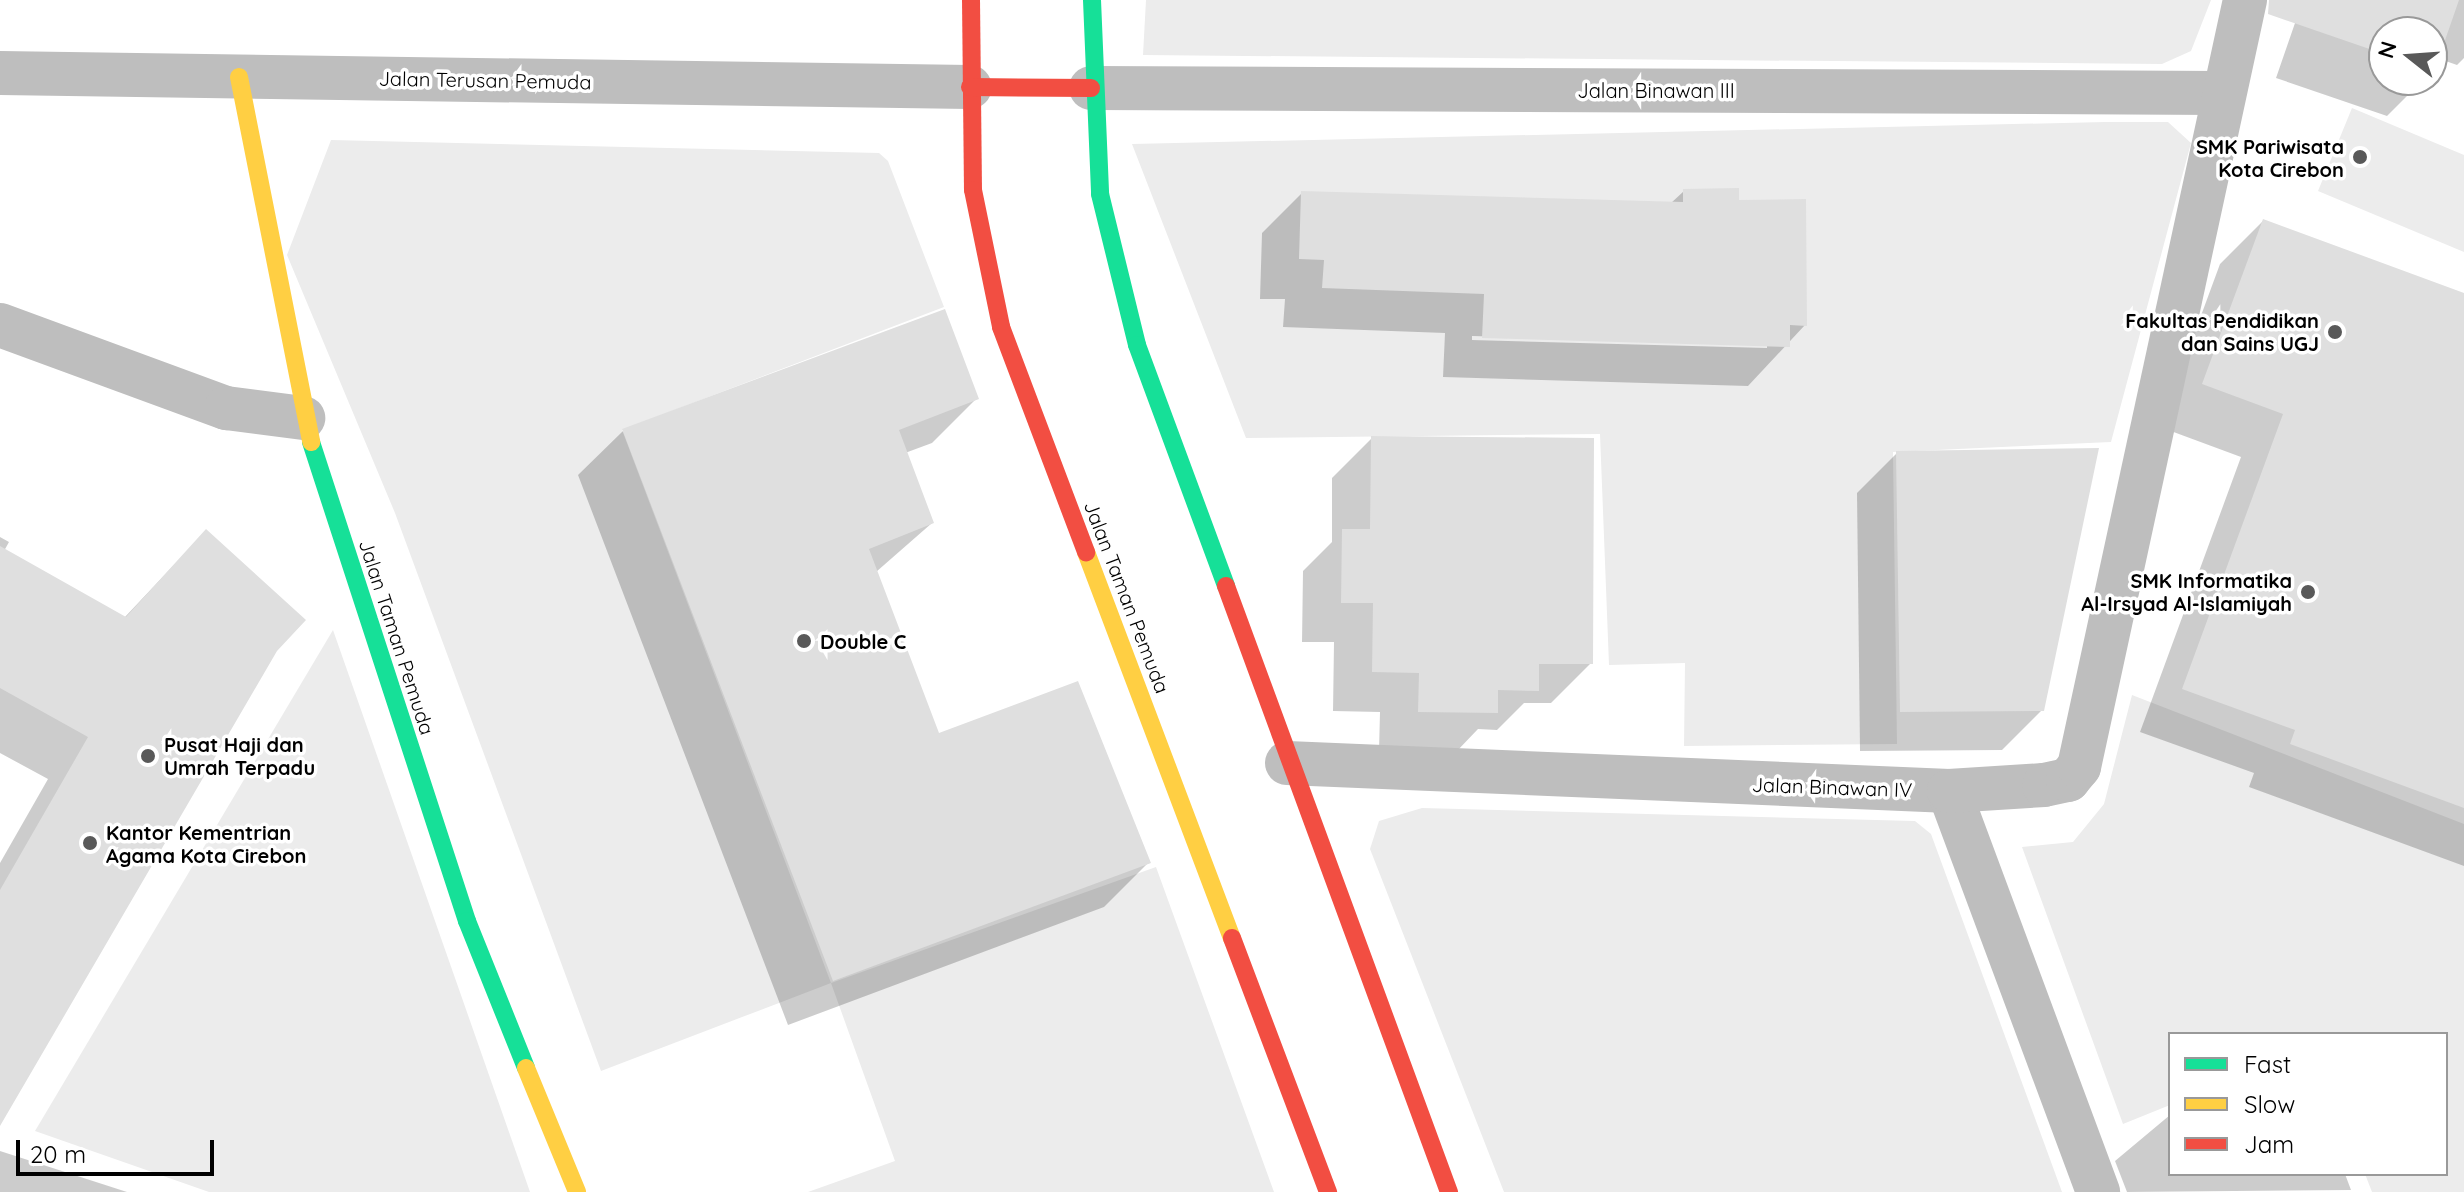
<!DOCTYPE html>
<style>
body{margin:0}
#map{position:relative;width:2464px;height:1192px;overflow:hidden;background:#fff;font-family:Quicksand,sans-serif}
div>[style]{position:absolute}
.green>*{inset:0;background:#ececec}
.shadow>*{inset:0;background:#0003}
.building>*{inset:0;background:#dfdfdf}
.street>*{height:44px;margin:-22px;padding:0 22px;transform-origin:22px;border-radius:22px;background:#bebebe}
.fast>*{height:18px;margin:-9px;padding:0 9px;transform-origin:9px;border-radius:9px;background:#16e098}
.slow>*{height:18px;margin:-9px;padding:0 9px;transform-origin:9px;border-radius:9px;background:#ffcf43}
.jam>*{height:18px;margin:-9px;padding:0 9px;transform-origin:9px;border-radius:9px;background:#f24e42}
.dots>*{width:22px;height:22px;translate:-50% -50%;box-sizing:border-box;border:4px solid #fff;border-radius:50%}
span{translate:-50% -50%;white-space:nowrap;text-align:center;line-height:1.15;-webkit-text-stroke:7px #fff;paint-order:stroke}
.street-label{font-size:20px;color:#000}
.poi-label{font-size:20px;color:#000;font-weight:700}
.right{translate:-100% -50%;text-align:right}
.left{translate:0 -50%;text-align:left}
.legend{position:absolute;left:2168px;top:1032px;width:280px;height:144px;box-sizing:border-box;background:#fff;border:2px solid #999;margin:0;padding:10px 14px;list-style:none;font-size:24px;color:#000}
.legend li{display:flex;align-items:center;gap:16px;height:40px}
.legend b{width:40px;border:2px solid #999}
.north{position:absolute;left:2368px;top:16px;width:80px;height:80px;box-sizing:border-box;background:#fff;border:2px solid #999;border-radius:50%;rotate:287deg;font-size:22px;font-weight:700;line-height:32px;text-align:center;color:#000}
.north::after{content:'';display:block;margin:auto;width:28px;height:36px;background:#595959;clip-path:polygon(50% 0,100% 100%,50% 72%,0 100%)}
.scale{position:absolute;left:16px;top:1140px;width:198px;height:36px;box-sizing:border-box;border:4px solid #000;border-top:0;padding-left:10px;font-size:24px;line-height:28px;white-space:nowrap;color:#000;-webkit-text-stroke:6px #fff;paint-order:stroke}
</style>
<div id="map">
<div class="green">
<i style="clip-path:polygon(1146px 0,2211px 0,2191px 51px,2162px 64px,1143px 55px)"></i>
<i style="clip-path:polygon(2352px 108px,2464px 155px,2464px 252px,2318px 191px)"></i>
<i style="clip-path:polygon(2105px 122px,2168px 122px,2191px 143px,2111px 442px,1893px 452px,1897px 744px,1684px 746px,1685px 663px,1609px 665px,1600px 434px,1246px 438px,1132px 144px)"></i>
<i style="clip-path:polygon(331px 140px,879px 153px,888px 161px,944px 307px,622px 430px,831px 983px,1156px 867px,1274px 1192px,808px 1192px,895px 1161px,831px 983px,601px 1071px,395px 513px,287px 255px)"></i>
<i style="clip-path:polygon(333px 630px,530px 1192px,209px 1192px,35px 1131px)"></i>
<i style="clip-path:polygon(2132px 695px,2464px 824px,2464px 1192px,2372px 1192px,2365px 1174px,2446px 1174px,2446px 1034px,2170px 1034px,2170px 1105px,2123px 1124px,2022px 847px,2073px 842px,2104px 804px)"></i>
<i style="clip-path:polygon(1422px 808px,1915px 821px,1931px 834px,2062px 1192px,1504px 1192px,1370px 849px,1379px 821px)"></i>
</div>
<div class="shadow">
<i style="clip-path:polygon(2303px 0,2464px 0,2464px 58px,2457px 65px,2437px 58px,2432px 71px,2432px 32px,2384px 32px,2384px 80px,2423px 80px,2387px 116px,2276px 78px)"></i>
<i style="clip-path:polygon(evenodd,1684px 191px,1737px 202px,1805px 325px,1748px 386px,1443px 377px,1445px 333px,1283px 327px,1285px 299px,1260px 299px,1262px 233px,1302px 193px,1671px 203px,1684px 191px,1472px 336px,1767px 344px,1767px 348px,1472px 340px,1472px 336px)"></i>
<i style="clip-path:polygon(2263px 221px,2464px 295px,2464px 866px,2249px 787px,2254px 773px,2140px 732px,2241px 457px,2160px 427px,2220px 264px)"></i>
<i style="clip-path:polygon(977px 398px,932px 443px,905px 453px,932px 523px,876px 572px,938px 736px,1148px 863px,1104px 907px,788px 1025px,578px 475px,623px 431px)"></i>
<i style="clip-path:polygon(1372px 438px,1591px 663px,1551px 703px,1524px 703px,1497px 730px,1478px 729px,1456px 752px,1379px 751px,1380px 712px,1333px 711px,1334px 642px,1302px 642px,1303px 571px,1332px 542px,1332px 478px)"></i>
<i style="clip-path:polygon(1897px 453px,2042px 710px,2002px 750px,1860px 751px,1857px 493px)"></i>
<i style="clip-path:polygon(206px 531px,275px 650px,0 1122px,0 863px,48px 779px,0 753px,0 537px,9px 542px,4px 551px,124px 618px)"></i>
<i style="clip-path:polygon(2170px 1115px,2170px 1174px,2345px 1174px,2351px 1190px,2127px 1192px,2115px 1161px)"></i>
<i style="clip-path:polygon(0 1151px,127px 1192px,0 1192px)"></i>
</div>
<div class="building">
<i style="clip-path:polygon(2269px 0,2459px 0,2434px 72px,2432px 32px,2384px 32px,2384px 54px,2268px 14px)"></i>
<i style="clip-path:polygon(1739px 188px,1739px 200px,1806px 199px,1807px 326px,1790px 325px,1790px 347px,1482px 338px,1484px 294px,1322px 288px,1324px 260px,1299px 259px,1301px 191px,1683px 202px,1683px 189px)"></i>
<i style="clip-path:polygon(2263px 219px,2464px 293px,2464px 808px,2290px 744px,2295px 730px,2182px 689px,2283px 414px,2202px 384px)"></i>
<i style="clip-path:polygon(945px 309px,979px 399px,899px 430px,934px 523px,869px 549px,939px 733px,1078px 681px,1151px 863px,833px 981px,622px 429px)"></i>
<i style="clip-path:polygon(1371px 436px,1594px 438px,1593px 664px,1539px 664px,1539px 691px,1498px 690px,1498px 713px,1418px 712px,1419px 673px,1372px 672px,1373px 603px,1341px 603px,1342px 529px,1370px 529px)"></i>
<i style="clip-path:polygon(2099px 448px,2044px 711px,1900px 712px,1896px 451px)"></i>
<i style="clip-path:polygon(206px 529px,306px 620px,277px 651px,0 1126px,0 890px,88px 737px,0 688px,0 546px,126px 617px)"></i>
</div>
<div class="street">
<i style="left:0;top:73px;width:970px;rotate:0.83deg"></i>
<i style="left:1091px;top:88px;width:1129px;rotate:0.25deg"></i>
<i style="left:0;top:325px;width:241px;rotate:20.2deg"></i>
<i style="left:226px;top:408px;width:78px;rotate:7.4deg"></i>
<i style="left:1287px;top:763px;width:663px;rotate:2.42deg"></i>
<i style="left:1949px;top:791px;width:428px;rotate:69.6deg"></i>
<i style="left:1949px;top:791px;width:95px;rotate:-3.6deg"></i>
<i style="left:2044px;top:785px;width:25px;rotate:-12deg"></i>
<i style="left:2068px;top:780px;width:17px;rotate:-50deg"></i>
<i style="left:2079px;top:767px;width:785px;rotate:-77.79deg"></i>
</div>
<div class="fast">
<i style="left:1092px;top:0;width:194px;rotate:87.6deg"></i>
<i style="left:1100px;top:194px;width:155px;rotate:76.2deg"></i>
<i style="left:1137px;top:345px;width:257px;rotate:69.7deg"></i>
<i style="left:311px;top:442px;width:504px;rotate:71.96deg"></i>
<i style="left:467px;top:921px;width:158px;rotate:68.1deg"></i>
</div>
<div class="slow">
<i style="left:239px;top:77px;width:372px;rotate:78.8deg"></i>
<i style="left:1086px;top:552px;width:413px;rotate:69.3deg"></i>
<i style="left:526px;top:1068px;width:134px;rotate:67.6deg"></i>
</div>
<div class="jam">
<i style="left:971px;top:0;width:190px;rotate:89.4deg"></i>
<i style="left:973px;top:190px;width:140px;rotate:78.4deg"></i>
<i style="left:1001px;top:327px;width:241px;rotate:69.3deg"></i>
<i style="left:970px;top:87px;width:121px;rotate:0.5deg"></i>
<i style="left:1226px;top:586px;width:646px;rotate:69.8deg"></i>
<i style="left:1232px;top:938px;width:272px;rotate:69.3deg"></i>
</div>
<div class="dots">
<i style="left:2360px;top:157px;background:#595959"></i>
<i style="left:2335px;top:332px;background:#595959"></i>
<i style="left:2308px;top:592px;background:#595959"></i>
<i style="left:804px;top:641px;background:#595959"></i>
<i style="left:148px;top:756px;background:#595959"></i>
<i style="left:90px;top:843px;background:#595959"></i>
</div>
<div class="street-label">
<span style="left:485px;top:80px;rotate:1deg">Jalan Terusan Pemuda</span>
<span style="left:1656px;top:90px">Jalan Binawan III</span>
<span style="left:1127px;top:597px;rotate:69deg">Jalan Taman Pemuda</span>
<span style="left:397px;top:637px;rotate:72deg">Jalan Taman Pemuda</span>
<span style="left:1832px;top:787px;rotate:2deg">Jalan Binawan IV</span>
</div>
<div class="poi-label">
<span class="right" style="left:2344px;top:158px">SMK Pariwisata<br>Kota Cirebon</span>
<span class="right" style="left:2319px;top:332px">Fakultas Pendidikan<br>dan Sains UGJ</span>
<span class="right" style="left:2292px;top:592px">SMK Informatika<br>Al-Irsyad Al-Islamiyah</span>
<span class="left" style="left:820px;top:641px">Double C</span>
<span class="left" style="left:164px;top:756px">Pusat Haji dan<br>Umrah Terpadu</span>
<span class="left" style="left:106px;top:844px">Kantor Kementrian<br>Agama Kota Cirebon</span>
</div>
<ul class="legend">
<li><b style="height:10px;background:#16e098"></b>Fast</li>
<li><b style="height:10px;background:#ffcf43"></b>Slow</li>
<li><b style="height:10px;background:#f24e42"></b>Jam</li>
</ul>
<div class="north">N</div>
<div class="scale">20 m</div>
</div>
